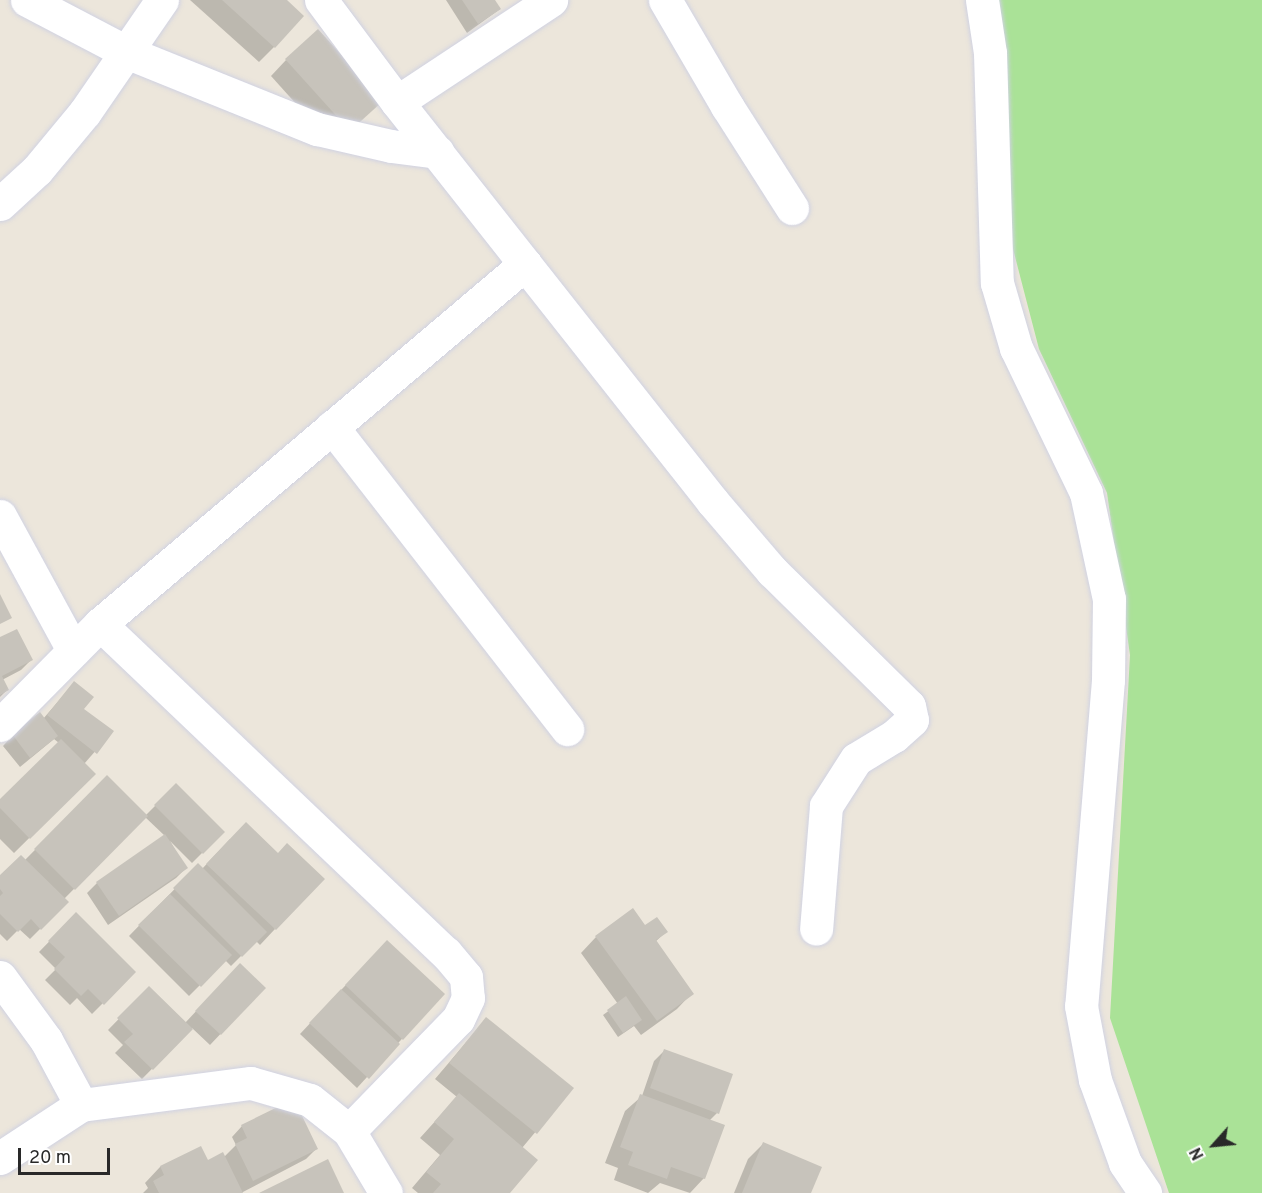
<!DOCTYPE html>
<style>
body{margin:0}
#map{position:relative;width:1262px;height:1193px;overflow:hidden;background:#ece6db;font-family:Overpass,sans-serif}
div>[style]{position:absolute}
.green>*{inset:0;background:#aae297}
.shadow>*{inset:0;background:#0003}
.building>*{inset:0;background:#c7c3bb}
.roads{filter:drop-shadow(0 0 2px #d0d2e2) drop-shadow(0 0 2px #d0d2e2)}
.minor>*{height:33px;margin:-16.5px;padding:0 16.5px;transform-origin:16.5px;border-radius:16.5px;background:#fff}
span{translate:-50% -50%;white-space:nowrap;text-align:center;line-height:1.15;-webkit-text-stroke:6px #fff;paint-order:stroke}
.north{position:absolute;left:1184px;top:1115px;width:60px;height:60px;-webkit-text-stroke:4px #fff;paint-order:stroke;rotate:243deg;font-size:16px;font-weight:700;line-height:24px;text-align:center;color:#292929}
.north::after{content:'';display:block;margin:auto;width:21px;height:27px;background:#292929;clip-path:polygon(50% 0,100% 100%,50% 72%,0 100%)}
.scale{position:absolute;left:18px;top:1148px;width:92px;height:27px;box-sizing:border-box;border:3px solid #292929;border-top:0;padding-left:8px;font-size:18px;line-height:21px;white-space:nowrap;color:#292929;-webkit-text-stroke:4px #fff;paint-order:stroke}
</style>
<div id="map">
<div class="green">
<i style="clip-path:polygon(994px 0,1262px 0,1262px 1193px,1169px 1193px,1110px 1018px,1130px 655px,1107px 493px,1039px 349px,1006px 222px)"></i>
</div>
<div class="shadow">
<i style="clip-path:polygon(190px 0,284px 0,274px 47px,259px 62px)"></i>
<i style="clip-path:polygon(446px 0,494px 0,500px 9px,467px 33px)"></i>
<i style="clip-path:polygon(286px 60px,381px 101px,333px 145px,271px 76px)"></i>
<i style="clip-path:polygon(0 639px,31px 660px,21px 670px,2px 680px,7px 690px,0 697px)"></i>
<i style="clip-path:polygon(74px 683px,82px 709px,112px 732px,84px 764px,94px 774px,14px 853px,0 839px,0 801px,59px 743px,54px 739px,20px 767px,3px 746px,13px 735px,43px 719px)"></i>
<i style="clip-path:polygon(107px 777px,146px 815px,176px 785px,223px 832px,192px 863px,170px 841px,186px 868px,176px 878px,108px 925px,87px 893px,97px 883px,165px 836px,145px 817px,64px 899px,67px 902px,30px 939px,19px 929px,7px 941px,0 934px,0 878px,25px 860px)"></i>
<i style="clip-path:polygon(230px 839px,275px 929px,260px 945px,256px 941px,231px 966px,225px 960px,189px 996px,129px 936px,198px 865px,202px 869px)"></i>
<i style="clip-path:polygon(76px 914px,134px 972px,92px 1014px,77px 998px,70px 1005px,45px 980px,56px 969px,39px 952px)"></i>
<i style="clip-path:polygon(645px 927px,666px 932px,655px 942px,692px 993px,677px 1009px,641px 1035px,634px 1026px,618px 1037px,603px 1015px,618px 1004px,581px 953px,596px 937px)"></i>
<i style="clip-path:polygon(372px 957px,443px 994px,357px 1088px,300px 1034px)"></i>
<i style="clip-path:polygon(230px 975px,264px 988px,210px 1045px,192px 1028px,142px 1079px,115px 1053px,123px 1045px,108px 1030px,149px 988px,185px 1023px)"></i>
<i style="clip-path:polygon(486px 1019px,572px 1088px,522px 1148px,508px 1193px,418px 1193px,412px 1188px,440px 1155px,420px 1138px,457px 1097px,435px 1079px)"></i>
<i style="clip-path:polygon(664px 1051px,717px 1113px,709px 1121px,704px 1178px,690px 1193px,660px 1183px,648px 1193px,614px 1180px,618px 1168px,605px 1163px,625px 1111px,642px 1096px,654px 1061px)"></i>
<i style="clip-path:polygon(242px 1126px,317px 1148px,306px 1159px,241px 1193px,143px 1193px,148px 1188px,145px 1183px,160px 1167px,200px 1148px,207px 1162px,224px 1157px,236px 1145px,232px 1137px)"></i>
<i style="clip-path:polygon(763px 1144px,810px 1193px,734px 1193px,748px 1159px)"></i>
</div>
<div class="building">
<i style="clip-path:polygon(222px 0,287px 0,304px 16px,275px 48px)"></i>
<i style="clip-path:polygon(462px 0,495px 0,501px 9px,478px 24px)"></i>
<i style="clip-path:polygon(318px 29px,383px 101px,350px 131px,285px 59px)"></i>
<i style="clip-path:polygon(0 594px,12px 618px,0 624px)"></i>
<i style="clip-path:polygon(17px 629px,33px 660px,2px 676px,9px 690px,0 695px,0 637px)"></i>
<i style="clip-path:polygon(74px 681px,94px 697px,84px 709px,114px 731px,97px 754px,47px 715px)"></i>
<i style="clip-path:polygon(40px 712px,58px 736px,30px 758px,12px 734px)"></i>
<i style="clip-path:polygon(61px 739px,96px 774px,30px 839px,0 808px,0 799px)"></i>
<i style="clip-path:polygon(107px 775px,148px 816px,75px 890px,34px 849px)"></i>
<i style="clip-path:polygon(176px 783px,225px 832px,203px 854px,154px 805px)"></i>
<i style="clip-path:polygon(246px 822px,278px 853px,287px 843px,325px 879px,276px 930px,206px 864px)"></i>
<i style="clip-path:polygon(165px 834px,188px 868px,119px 916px,96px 882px)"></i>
<i style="clip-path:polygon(21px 855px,69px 902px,41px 930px,31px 919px,18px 932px,0 914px,0 896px,3px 893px,0 889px,0 875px)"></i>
<i style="clip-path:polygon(198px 863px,267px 932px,242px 957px,173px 888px)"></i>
<i style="clip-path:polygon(170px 894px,232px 955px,201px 987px,138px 925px)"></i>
<i style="clip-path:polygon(633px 908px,645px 925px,657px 917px,668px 932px,656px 940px,694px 994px,657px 1021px,595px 936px)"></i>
<i style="clip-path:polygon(76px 912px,136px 972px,104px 1005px,88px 989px,81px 996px,54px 969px,65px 957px,48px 941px)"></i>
<i style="clip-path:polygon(387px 940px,445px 994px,403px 1040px,345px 985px)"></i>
<i style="clip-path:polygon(240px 963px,266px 988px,221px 1035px,195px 1011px)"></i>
<i style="clip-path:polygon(149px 986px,193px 1029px,153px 1070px,124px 1042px,133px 1034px,117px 1018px)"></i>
<i style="clip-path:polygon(341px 989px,400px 1044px,369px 1079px,309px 1023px)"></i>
<i style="clip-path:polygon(626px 996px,642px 1020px,623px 1033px,607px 1010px)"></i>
<i style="clip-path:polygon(486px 1017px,574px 1088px,537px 1134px,449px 1063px)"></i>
<i style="clip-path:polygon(664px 1049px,733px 1074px,719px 1114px,650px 1088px)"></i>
<i style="clip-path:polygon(459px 1093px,538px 1160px,510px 1193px,433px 1193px,441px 1184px,426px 1172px,454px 1139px,434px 1122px)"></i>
<i style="clip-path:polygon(640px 1094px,725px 1125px,705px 1179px,671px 1167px,667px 1179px,628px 1165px,633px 1152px,620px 1147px)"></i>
<i style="clip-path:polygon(294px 1099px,318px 1149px,253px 1181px,235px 1144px,247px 1138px,241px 1125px)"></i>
<i style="clip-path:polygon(763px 1142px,822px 1167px,811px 1193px,742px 1193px)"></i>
<i style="clip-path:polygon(201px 1146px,208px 1160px,223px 1152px,243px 1193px,159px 1193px,153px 1181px,164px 1175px,160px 1166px)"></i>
<i style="clip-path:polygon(328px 1159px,344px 1193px,259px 1193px)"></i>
</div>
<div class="roads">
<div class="minor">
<i style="left:27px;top:0;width:112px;rotate:27.7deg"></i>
<i style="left:126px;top:52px;width:206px;rotate:22deg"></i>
<i style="left:317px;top:129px;width:76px;rotate:12.9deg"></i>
<i style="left:391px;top:146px;width:47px;rotate:7.3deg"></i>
<i style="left:321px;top:0;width:127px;rotate:53.3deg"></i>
<i style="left:397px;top:102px;width:510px;rotate:51.69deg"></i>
<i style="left:713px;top:502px;width:91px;rotate:49.5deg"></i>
<i style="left:772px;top:571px;width:192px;rotate:44.6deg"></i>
<i style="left:909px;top:706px;width:14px;rotate:78deg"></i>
<i style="left:912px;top:720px;width:24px;rotate:138deg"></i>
<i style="left:894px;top:736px;width:44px;rotate:148.8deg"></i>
<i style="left:856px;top:759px;width:56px;rotate:122.6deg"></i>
<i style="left:826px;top:806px;width:123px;rotate:94.6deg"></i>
<i style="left:665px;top:0;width:123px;rotate:59.7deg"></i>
<i style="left:727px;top:106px;width:121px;rotate:57.5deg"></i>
<i style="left:982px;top:0;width:54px;rotate:81.4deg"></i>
<i style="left:990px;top:53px;width:230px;rotate:88.3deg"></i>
<i style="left:997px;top:283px;width:68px;rotate:73.7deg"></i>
<i style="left:1016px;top:348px;width:161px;rotate:64.2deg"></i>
<i style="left:1086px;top:493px;width:108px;rotate:77.8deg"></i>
<i style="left:1109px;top:599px;width:81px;rotate:90.7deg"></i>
<i style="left:1108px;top:680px;width:327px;rotate:94.7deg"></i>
<i style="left:1081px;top:1006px;width:75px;rotate:79.3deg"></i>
<i style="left:1095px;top:1080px;width:88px;rotate:70.1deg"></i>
<i style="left:1125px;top:1163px;width:36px;rotate:56deg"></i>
<i style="left:397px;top:102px;width:185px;rotate:-33.5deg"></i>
<i style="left:0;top:204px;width:50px;rotate:-42.6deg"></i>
<i style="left:37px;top:170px;width:75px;rotate:-50.4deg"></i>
<i style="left:85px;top:112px;width:136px;rotate:-55.5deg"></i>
<i style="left:332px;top:427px;width:383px;rotate:52.1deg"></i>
<i style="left:0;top:516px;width:153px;rotate:61.4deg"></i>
<i style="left:100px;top:624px;width:477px;rotate:43.6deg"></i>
<i style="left:446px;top:953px;width:31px;rotate:50deg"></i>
<i style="left:466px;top:977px;width:21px;rotate:85deg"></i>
<i style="left:468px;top:998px;width:23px;rotate:115deg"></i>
<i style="left:458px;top:1019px;width:156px;rotate:134.2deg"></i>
<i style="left:0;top:725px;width:142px;rotate:-45.3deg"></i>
<i style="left:100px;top:624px;width:557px;rotate:-40.27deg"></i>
<i style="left:0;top:977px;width:78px;rotate:53.9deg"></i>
<i style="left:46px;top:1040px;width:74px;rotate:61.7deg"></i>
<i style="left:0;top:1158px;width:97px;rotate:-33.2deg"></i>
<i style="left:81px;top:1105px;width:171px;rotate:-7.4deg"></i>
<i style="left:251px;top:1083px;width:61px;rotate:16.1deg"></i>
<i style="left:310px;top:1100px;width:50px;rotate:38.5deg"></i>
<i style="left:349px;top:1131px;width:72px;rotate:59.2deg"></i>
</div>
</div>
<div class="north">N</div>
<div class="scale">20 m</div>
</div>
